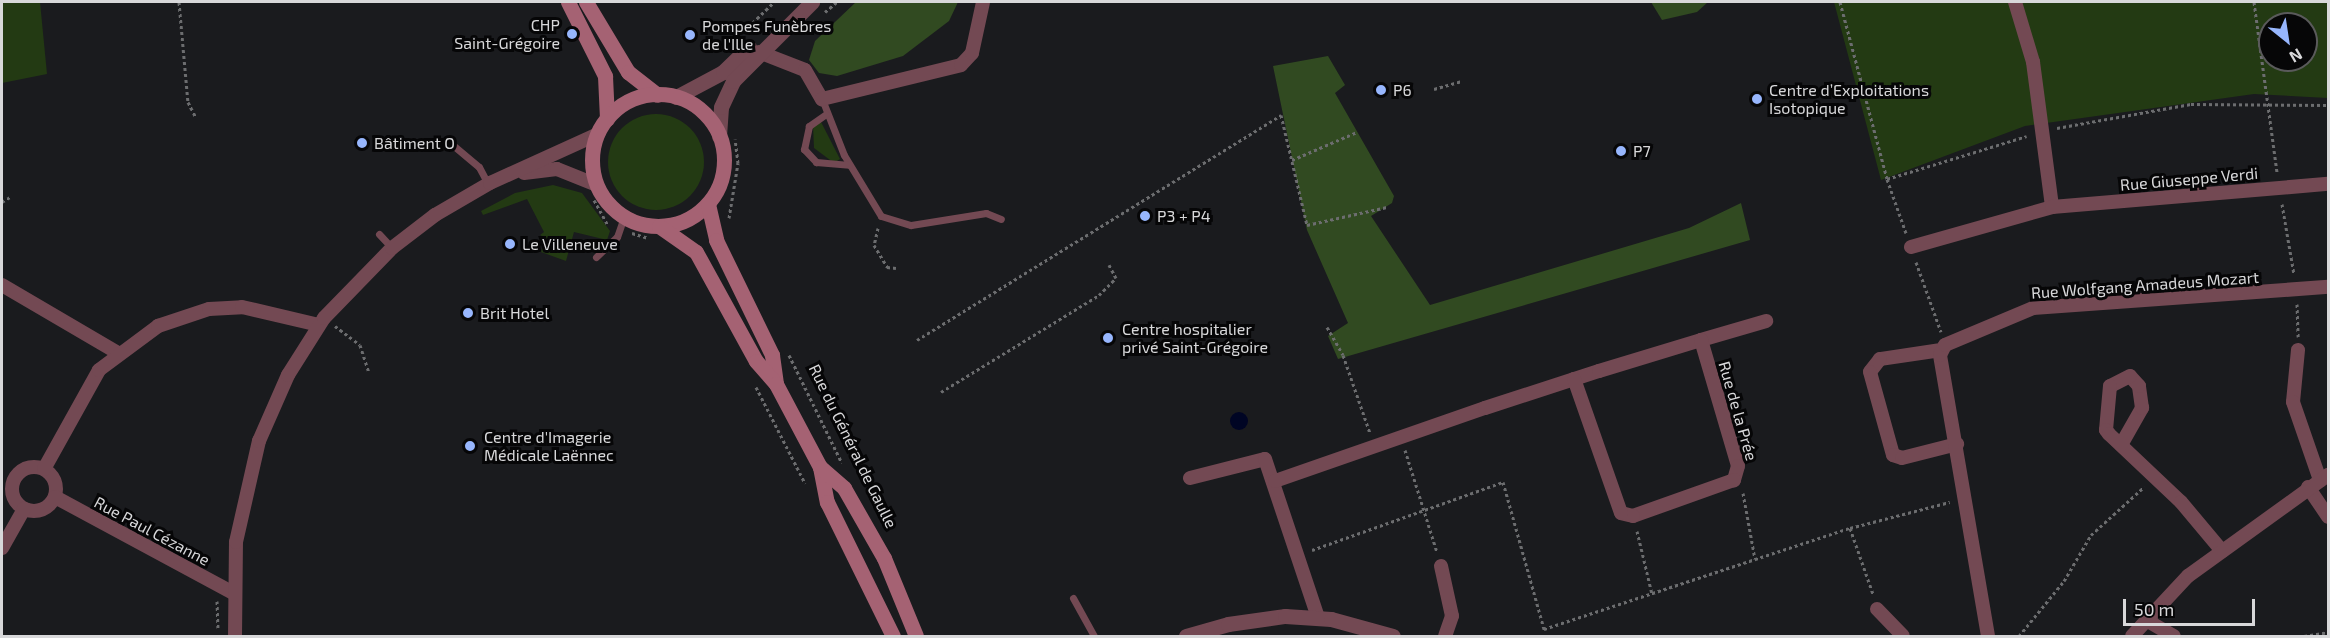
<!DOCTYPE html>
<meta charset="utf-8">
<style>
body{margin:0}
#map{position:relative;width:2330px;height:638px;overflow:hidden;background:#1a1b1e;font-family:"Exo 2",sans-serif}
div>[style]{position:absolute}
.green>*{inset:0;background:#233a13}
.round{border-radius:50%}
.forest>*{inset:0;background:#314a21}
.water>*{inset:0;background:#000524}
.path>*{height:3px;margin-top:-1.5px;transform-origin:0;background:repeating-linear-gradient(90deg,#6c6d6f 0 3px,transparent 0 6px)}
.service>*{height:7px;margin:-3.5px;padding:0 3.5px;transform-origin:3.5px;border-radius:3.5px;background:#734953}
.minor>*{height:14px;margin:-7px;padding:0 7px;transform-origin:7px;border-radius:7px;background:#734953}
.minor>.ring{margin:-7px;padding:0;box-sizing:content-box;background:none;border:14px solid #734953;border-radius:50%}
.tertiary>*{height:15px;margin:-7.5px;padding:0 7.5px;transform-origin:7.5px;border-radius:7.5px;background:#734953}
.secondary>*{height:15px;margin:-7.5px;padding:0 7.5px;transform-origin:7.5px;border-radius:7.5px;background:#a56273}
.secondary>.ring{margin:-7.5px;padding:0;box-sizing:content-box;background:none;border:15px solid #a56273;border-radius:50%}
.dots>*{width:16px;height:16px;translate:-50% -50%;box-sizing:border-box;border:3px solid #060607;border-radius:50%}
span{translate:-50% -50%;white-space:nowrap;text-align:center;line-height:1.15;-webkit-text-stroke:6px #060607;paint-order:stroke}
.poi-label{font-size:16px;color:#d8d8da}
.right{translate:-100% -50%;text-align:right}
.left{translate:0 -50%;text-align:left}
.street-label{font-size:16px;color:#d8d8da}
.frame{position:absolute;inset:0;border:3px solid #d8d8da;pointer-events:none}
.north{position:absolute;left:2258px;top:12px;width:60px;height:60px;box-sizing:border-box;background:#060607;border:2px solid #5a5a5b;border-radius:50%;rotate:150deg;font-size:16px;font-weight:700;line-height:24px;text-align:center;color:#d8d8da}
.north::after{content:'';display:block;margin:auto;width:21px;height:27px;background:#97b6fd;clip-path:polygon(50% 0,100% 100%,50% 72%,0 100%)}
.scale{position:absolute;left:2123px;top:599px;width:132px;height:27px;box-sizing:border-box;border:3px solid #d8d8da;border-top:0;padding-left:8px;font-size:18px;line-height:21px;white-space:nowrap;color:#d8d8da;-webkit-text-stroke:4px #060607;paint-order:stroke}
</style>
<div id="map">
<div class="green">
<i style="clip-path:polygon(2px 2px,40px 2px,47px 74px,2px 83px)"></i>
<i style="clip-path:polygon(evenodd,1834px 2px,2328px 2px,2328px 98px,2254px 94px,2025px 126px,1881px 180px,1834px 2px,2270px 24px,2306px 24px,2306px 60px,2270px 60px,2270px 24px)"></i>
<i class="round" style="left:608px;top:114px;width:96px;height:96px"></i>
<i style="clip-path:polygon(821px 122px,840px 159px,834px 163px,814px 148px,813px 126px)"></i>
<i style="clip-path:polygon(553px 185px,582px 193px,610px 231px,607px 240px,574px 232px,566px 261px,541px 252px,546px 238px,540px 235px,544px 232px,527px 199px,483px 215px,481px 211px,515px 193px)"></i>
</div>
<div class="forest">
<i style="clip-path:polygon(856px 2px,958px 2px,949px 21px,903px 56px,837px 76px,819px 73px,809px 60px,815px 41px)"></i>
<i style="clip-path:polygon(1651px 2px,1708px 2px,1697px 12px,1662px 20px)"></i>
<i style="clip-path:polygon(1328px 56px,1345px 85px,1335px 93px,1394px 196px,1392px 203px,1371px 216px,1430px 305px,1689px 228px,1741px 203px,1750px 240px,1338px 359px,1328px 336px,1348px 323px,1307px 230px,1273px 66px)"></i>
</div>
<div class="water">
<i class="round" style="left:1230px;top:412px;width:18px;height:18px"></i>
</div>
<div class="path">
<i style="left:179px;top:2px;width:100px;rotate:84.9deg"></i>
<i style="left:188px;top:102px;width:16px;rotate:63deg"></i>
<i style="left:1840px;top:2px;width:183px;rotate:75.1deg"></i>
<i style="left:2254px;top:2px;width:173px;rotate:82.3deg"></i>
<i style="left:825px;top:12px;width:16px;rotate:-40deg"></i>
<i style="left:744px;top:31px;width:42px;rotate:-44deg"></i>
<i style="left:1434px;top:89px;width:29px;rotate:-16deg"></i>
<i style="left:2057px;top:128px;width:136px;rotate:-10.2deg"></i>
<i style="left:2191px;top:104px;width:137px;rotate:0.4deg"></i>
<i style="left:1292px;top:160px;width:71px;rotate:-23.3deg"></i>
<i style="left:594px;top:200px;width:29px;rotate:61deg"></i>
<i style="left:2px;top:202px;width:9px;rotate:-32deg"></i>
<i style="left:2282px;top:204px;width:71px;rotate:80.3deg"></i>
<i style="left:729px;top:218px;width:56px;rotate:-80.7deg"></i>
<i style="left:738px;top:163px;width:24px;rotate:-97deg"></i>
<i style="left:878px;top:228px;width:17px;rotate:103deg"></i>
<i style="left:874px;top:245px;width:26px;rotate:59deg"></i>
<i style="left:887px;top:267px;width:9px;rotate:6deg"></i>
<i style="left:632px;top:233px;width:17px;rotate:17deg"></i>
<i style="left:1906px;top:233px;width:57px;rotate:-109.4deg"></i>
<i style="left:1887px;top:179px;width:146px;rotate:-17.1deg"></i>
<i style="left:1916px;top:262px;width:74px;rotate:70.3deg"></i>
<i style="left:2297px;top:304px;width:33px;rotate:88deg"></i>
<i style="left:335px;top:326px;width:31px;rotate:37deg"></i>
<i style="left:360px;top:345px;width:28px;rotate:72deg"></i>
<i style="left:1327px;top:327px;width:32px;rotate:60deg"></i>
<i style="left:1343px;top:355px;width:83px;rotate:70.9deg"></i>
<i style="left:917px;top:340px;width:428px;rotate:-31.7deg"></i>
<i style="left:1281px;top:115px;width:113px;rotate:76.7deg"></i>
<i style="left:1307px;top:225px;width:82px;rotate:-12.7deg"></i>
<i style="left:789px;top:355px;width:120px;rotate:63.9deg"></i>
<i style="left:756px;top:387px;width:108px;rotate:63deg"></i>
<i style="left:941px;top:392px;width:185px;rotate:-31.5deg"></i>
<i style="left:1099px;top:295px;width:24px;rotate:-45deg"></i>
<i style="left:1116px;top:278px;width:15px;rotate:-118deg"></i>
<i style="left:1405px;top:450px;width:107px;rotate:72.6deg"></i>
<i style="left:1743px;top:493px;width:67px;rotate:79.7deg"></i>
<i style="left:1850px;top:528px;width:103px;rotate:-14.6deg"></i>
<i style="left:1637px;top:531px;width:65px;rotate:76.6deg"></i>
<i style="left:1312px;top:550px;width:203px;rotate:-19.6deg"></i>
<i style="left:1503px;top:482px;width:153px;rotate:74.4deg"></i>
<i style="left:1544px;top:629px;width:322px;rotate:-18.3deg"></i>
<i style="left:1850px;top:528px;width:70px;rotate:70.8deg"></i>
<i style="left:217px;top:601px;width:27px;rotate:88deg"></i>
<i style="left:2019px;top:636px;width:71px;rotate:-50.7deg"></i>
<i style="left:2064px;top:581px;width:53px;rotate:-59.6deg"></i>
<i style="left:2091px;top:535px;width:72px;rotate:-42.2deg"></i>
<i style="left:2304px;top:636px;width:24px;rotate:-9deg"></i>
</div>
<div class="service">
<i style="left:822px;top:99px;width:60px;rotate:68.6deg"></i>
<i style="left:844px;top:155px;width:71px;rotate:58.8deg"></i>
<i style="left:881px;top:216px;width:31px;rotate:17deg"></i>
<i style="left:911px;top:225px;width:76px;rotate:-9.1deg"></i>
<i style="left:986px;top:213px;width:16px;rotate:22deg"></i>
<i style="left:826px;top:114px;width:21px;rotate:145deg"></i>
<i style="left:809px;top:126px;width:24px;rotate:102deg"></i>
<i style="left:804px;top:149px;width:18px;rotate:47deg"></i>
<i style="left:816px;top:162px;width:33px;rotate:5deg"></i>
<i style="left:448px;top:141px;width:40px;rotate:40deg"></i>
<i style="left:479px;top:167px;width:19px;rotate:62deg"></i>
<i style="left:379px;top:234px;width:19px;rotate:47deg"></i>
<i style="left:596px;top:257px;width:29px;rotate:-44deg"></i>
<i style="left:617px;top:237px;width:21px;rotate:-71deg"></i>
<i style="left:1073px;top:598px;width:43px;rotate:61.1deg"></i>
</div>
<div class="minor">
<i style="left:2015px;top:2px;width:63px;rotate:73.3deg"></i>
<i style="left:2033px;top:62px;width:146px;rotate:82.5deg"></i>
<i style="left:759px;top:52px;width:49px;rotate:21.4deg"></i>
<i style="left:805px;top:70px;width:34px;rotate:60deg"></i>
<i style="left:822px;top:99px;width:143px;rotate:-13.7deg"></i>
<i style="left:961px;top:65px;width:16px;rotate:-47deg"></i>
<i style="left:972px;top:53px;width:52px;rotate:-77.8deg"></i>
<i style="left:524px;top:173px;width:33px;rotate:-7deg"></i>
<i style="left:557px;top:169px;width:43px;rotate:21.8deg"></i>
<i style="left:1911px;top:247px;width:147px;rotate:-15.8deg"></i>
<i style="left:2052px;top:207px;width:277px;rotate:-4.8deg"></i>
<i style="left:2px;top:285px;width:134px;rotate:30.4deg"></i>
<i style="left:1701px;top:340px;width:68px;rotate:-16.3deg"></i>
<i style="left:1941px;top:350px;width:62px;rotate:171.6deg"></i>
<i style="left:1880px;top:359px;width:16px;rotate:128deg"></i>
<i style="left:1870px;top:372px;width:86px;rotate:74.5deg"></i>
<i style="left:1893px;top:455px;width:9px;rotate:18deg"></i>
<i style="left:1902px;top:458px;width:57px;rotate:-14.3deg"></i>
<i style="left:2298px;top:350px;width:52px;rotate:95.5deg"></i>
<i style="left:2293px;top:402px;width:83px;rotate:70.9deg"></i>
<i style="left:2121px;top:445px;width:43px;rotate:-60.4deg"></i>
<i style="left:2142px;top:408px;width:22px;rotate:-98deg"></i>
<i style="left:2139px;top:386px;width:13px;rotate:-132deg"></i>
<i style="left:2130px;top:376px;width:22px;rotate:153deg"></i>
<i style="left:2110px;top:386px;width:44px;rotate:95.2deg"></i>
<i style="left:2106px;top:430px;width:5px;rotate:53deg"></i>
<i style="left:2109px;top:434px;width:99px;rotate:43.4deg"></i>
<i style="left:2181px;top:502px;width:64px;rotate:50.1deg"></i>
<i class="ring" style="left:12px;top:467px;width:30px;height:30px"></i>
<i style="left:44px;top:469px;width:113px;rotate:-60.9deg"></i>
<i style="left:99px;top:370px;width:74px;rotate:-36.7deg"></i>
<i style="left:158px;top:326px;width:54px;rotate:-18.4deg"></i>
<i style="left:209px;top:309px;width:33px;rotate:-3deg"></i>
<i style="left:242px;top:307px;width:79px;rotate:13.2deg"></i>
<i style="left:1190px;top:478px;width:77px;rotate:-14.2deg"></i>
<i style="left:1265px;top:459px;width:167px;rotate:71.5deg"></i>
<i style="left:1275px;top:481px;width:222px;rotate:-19.2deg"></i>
<i style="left:1485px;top:408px;width:120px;rotate:-18deg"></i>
<i style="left:1599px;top:371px;width:107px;rotate:-16.9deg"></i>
<i style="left:1701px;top:340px;width:131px;rotate:73.6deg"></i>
<i style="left:1738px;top:466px;width:15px;rotate:106deg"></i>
<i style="left:1734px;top:480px;width:107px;rotate:160.4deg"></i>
<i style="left:1633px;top:516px;width:12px;rotate:-166deg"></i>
<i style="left:1621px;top:513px;width:142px;rotate:-109.3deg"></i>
<i style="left:2308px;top:487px;width:36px;rotate:56deg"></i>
<i style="left:55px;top:497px;width:202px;rotate:28.3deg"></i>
<i style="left:2px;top:548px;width:45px;rotate:-60.6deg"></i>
<i style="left:1441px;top:566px;width:51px;rotate:77.6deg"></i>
<i style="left:1452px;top:616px;width:21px;rotate:109deg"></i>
<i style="left:1877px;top:609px;width:37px;rotate:46deg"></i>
<i style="left:2146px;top:620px;width:32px;rotate:30deg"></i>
<i style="left:235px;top:636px;width:94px;rotate:-89.4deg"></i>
<i style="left:236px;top:542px;width:104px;rotate:-77.2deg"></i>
<i style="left:259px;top:441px;width:72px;rotate:-66.3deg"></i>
<i style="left:288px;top:375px;width:67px;rotate:-57.7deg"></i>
<i style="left:324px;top:318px;width:98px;rotate:-45.8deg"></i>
<i style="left:392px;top:248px;width:54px;rotate:-37.5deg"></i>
<i style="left:435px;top:215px;width:64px;rotate:-30.2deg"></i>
<i style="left:490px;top:183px;width:119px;rotate:-24.4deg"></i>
<i style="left:1988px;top:636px;width:285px;rotate:-99.7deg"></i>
<i style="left:1940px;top:355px;width:11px;rotate:-63deg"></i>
<i style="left:1945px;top:345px;width:95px;rotate:-22.8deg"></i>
<i style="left:2033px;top:308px;width:296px;rotate:-4.1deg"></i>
<i style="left:2132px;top:636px;width:82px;rotate:-47deg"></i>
<i style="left:2188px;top:576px;width:173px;rotate:-35.8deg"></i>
</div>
<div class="tertiary">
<i style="left:676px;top:97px;width:53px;rotate:-28deg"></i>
<i style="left:723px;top:72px;width:36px;rotate:-44deg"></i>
<i style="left:719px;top:136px;width:29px;rotate:-86deg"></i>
<i style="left:721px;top:107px;width:29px;rotate:-65deg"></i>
<i style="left:733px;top:81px;width:112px;rotate:-45deg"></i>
<i style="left:1186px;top:636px;width:44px;rotate:-15.9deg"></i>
<i style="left:1228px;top:624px;width:58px;rotate:-8deg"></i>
<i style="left:1285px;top:616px;width:46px;rotate:3.7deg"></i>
<i style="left:1331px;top:619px;width:64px;rotate:15.3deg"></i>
</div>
<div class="secondary">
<i style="left:568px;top:2px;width:83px;rotate:63.4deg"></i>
<i style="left:605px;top:76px;width:43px;rotate:87.3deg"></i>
<i style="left:586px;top:2px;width:82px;rotate:59deg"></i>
<i style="left:628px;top:72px;width:37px;rotate:38deg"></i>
<i class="ring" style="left:592px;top:94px;width:117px;height:117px"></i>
<i style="left:708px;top:204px;width:37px;rotate:77deg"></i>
<i style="left:716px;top:240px;width:128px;rotate:64deg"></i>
<i style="left:772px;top:355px;width:29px;rotate:82deg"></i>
<i style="left:659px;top:226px;width:45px;rotate:35.1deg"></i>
<i style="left:696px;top:252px;width:124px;rotate:61.2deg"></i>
<i style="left:756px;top:361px;width:30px;rotate:49deg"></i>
<i style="left:776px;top:384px;width:94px;rotate:62.1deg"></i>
<i style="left:820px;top:467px;width:36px;rotate:79deg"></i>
<i style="left:827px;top:502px;width:149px;rotate:63.8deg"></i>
<i style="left:820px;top:467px;width:32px;rotate:41deg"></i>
<i style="left:844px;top:488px;width:81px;rotate:60.3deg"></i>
<i style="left:884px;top:558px;width:84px;rotate:67.7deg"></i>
</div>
<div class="dots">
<i style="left:572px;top:34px;background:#97b6fd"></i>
<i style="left:690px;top:35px;background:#97b6fd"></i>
<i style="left:1381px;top:90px;background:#97b6fd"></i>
<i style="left:1757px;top:99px;background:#97b6fd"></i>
<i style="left:362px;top:143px;background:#97b6fd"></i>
<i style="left:1621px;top:151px;background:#97b6fd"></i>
<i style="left:1145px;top:216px;background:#97b6fd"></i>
<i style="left:510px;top:244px;background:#97b6fd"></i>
<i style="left:468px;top:313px;background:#97b6fd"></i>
<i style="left:1108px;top:338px;background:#97b6fd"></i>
<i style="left:470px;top:446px;background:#97b6fd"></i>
</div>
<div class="poi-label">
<span class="right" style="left:560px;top:34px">CHP<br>Saint-Grégoire</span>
<span class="left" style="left:702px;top:35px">Pompes Funèbres<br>de l'Ille</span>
<span class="left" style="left:1393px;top:90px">P6</span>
<span class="left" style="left:1769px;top:99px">Centre d’Exploitations<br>Isotopique</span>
<span class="left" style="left:374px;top:143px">Bâtiment O</span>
<span class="left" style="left:1633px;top:151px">P7</span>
<span class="left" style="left:1157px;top:216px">P3 + P4</span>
<span class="left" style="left:522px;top:244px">Le Villeneuve</span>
<span class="left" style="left:480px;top:313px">Brit Hotel</span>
<span class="left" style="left:1122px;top:338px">Centre hospitalier<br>privé Saint-Grégoire</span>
<span class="left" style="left:484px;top:446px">Centre d'Imagerie<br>Médicale Laënnec</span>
</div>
<div class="street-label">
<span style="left:2189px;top:179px;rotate:-5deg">Rue Giuseppe Verdi</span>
<span style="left:2145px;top:285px;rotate:-4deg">Rue Wolfgang Amadeus Mozart</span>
<span style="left:1738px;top:411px;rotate:74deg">Rue de la Prée</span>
<span style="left:853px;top:446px;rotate:64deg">Rue du Général de Gaulle</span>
<span style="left:152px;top:531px;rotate:28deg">Rue Paul Cézanne</span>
</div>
<div class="frame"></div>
<div class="north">N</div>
<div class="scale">50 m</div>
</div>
